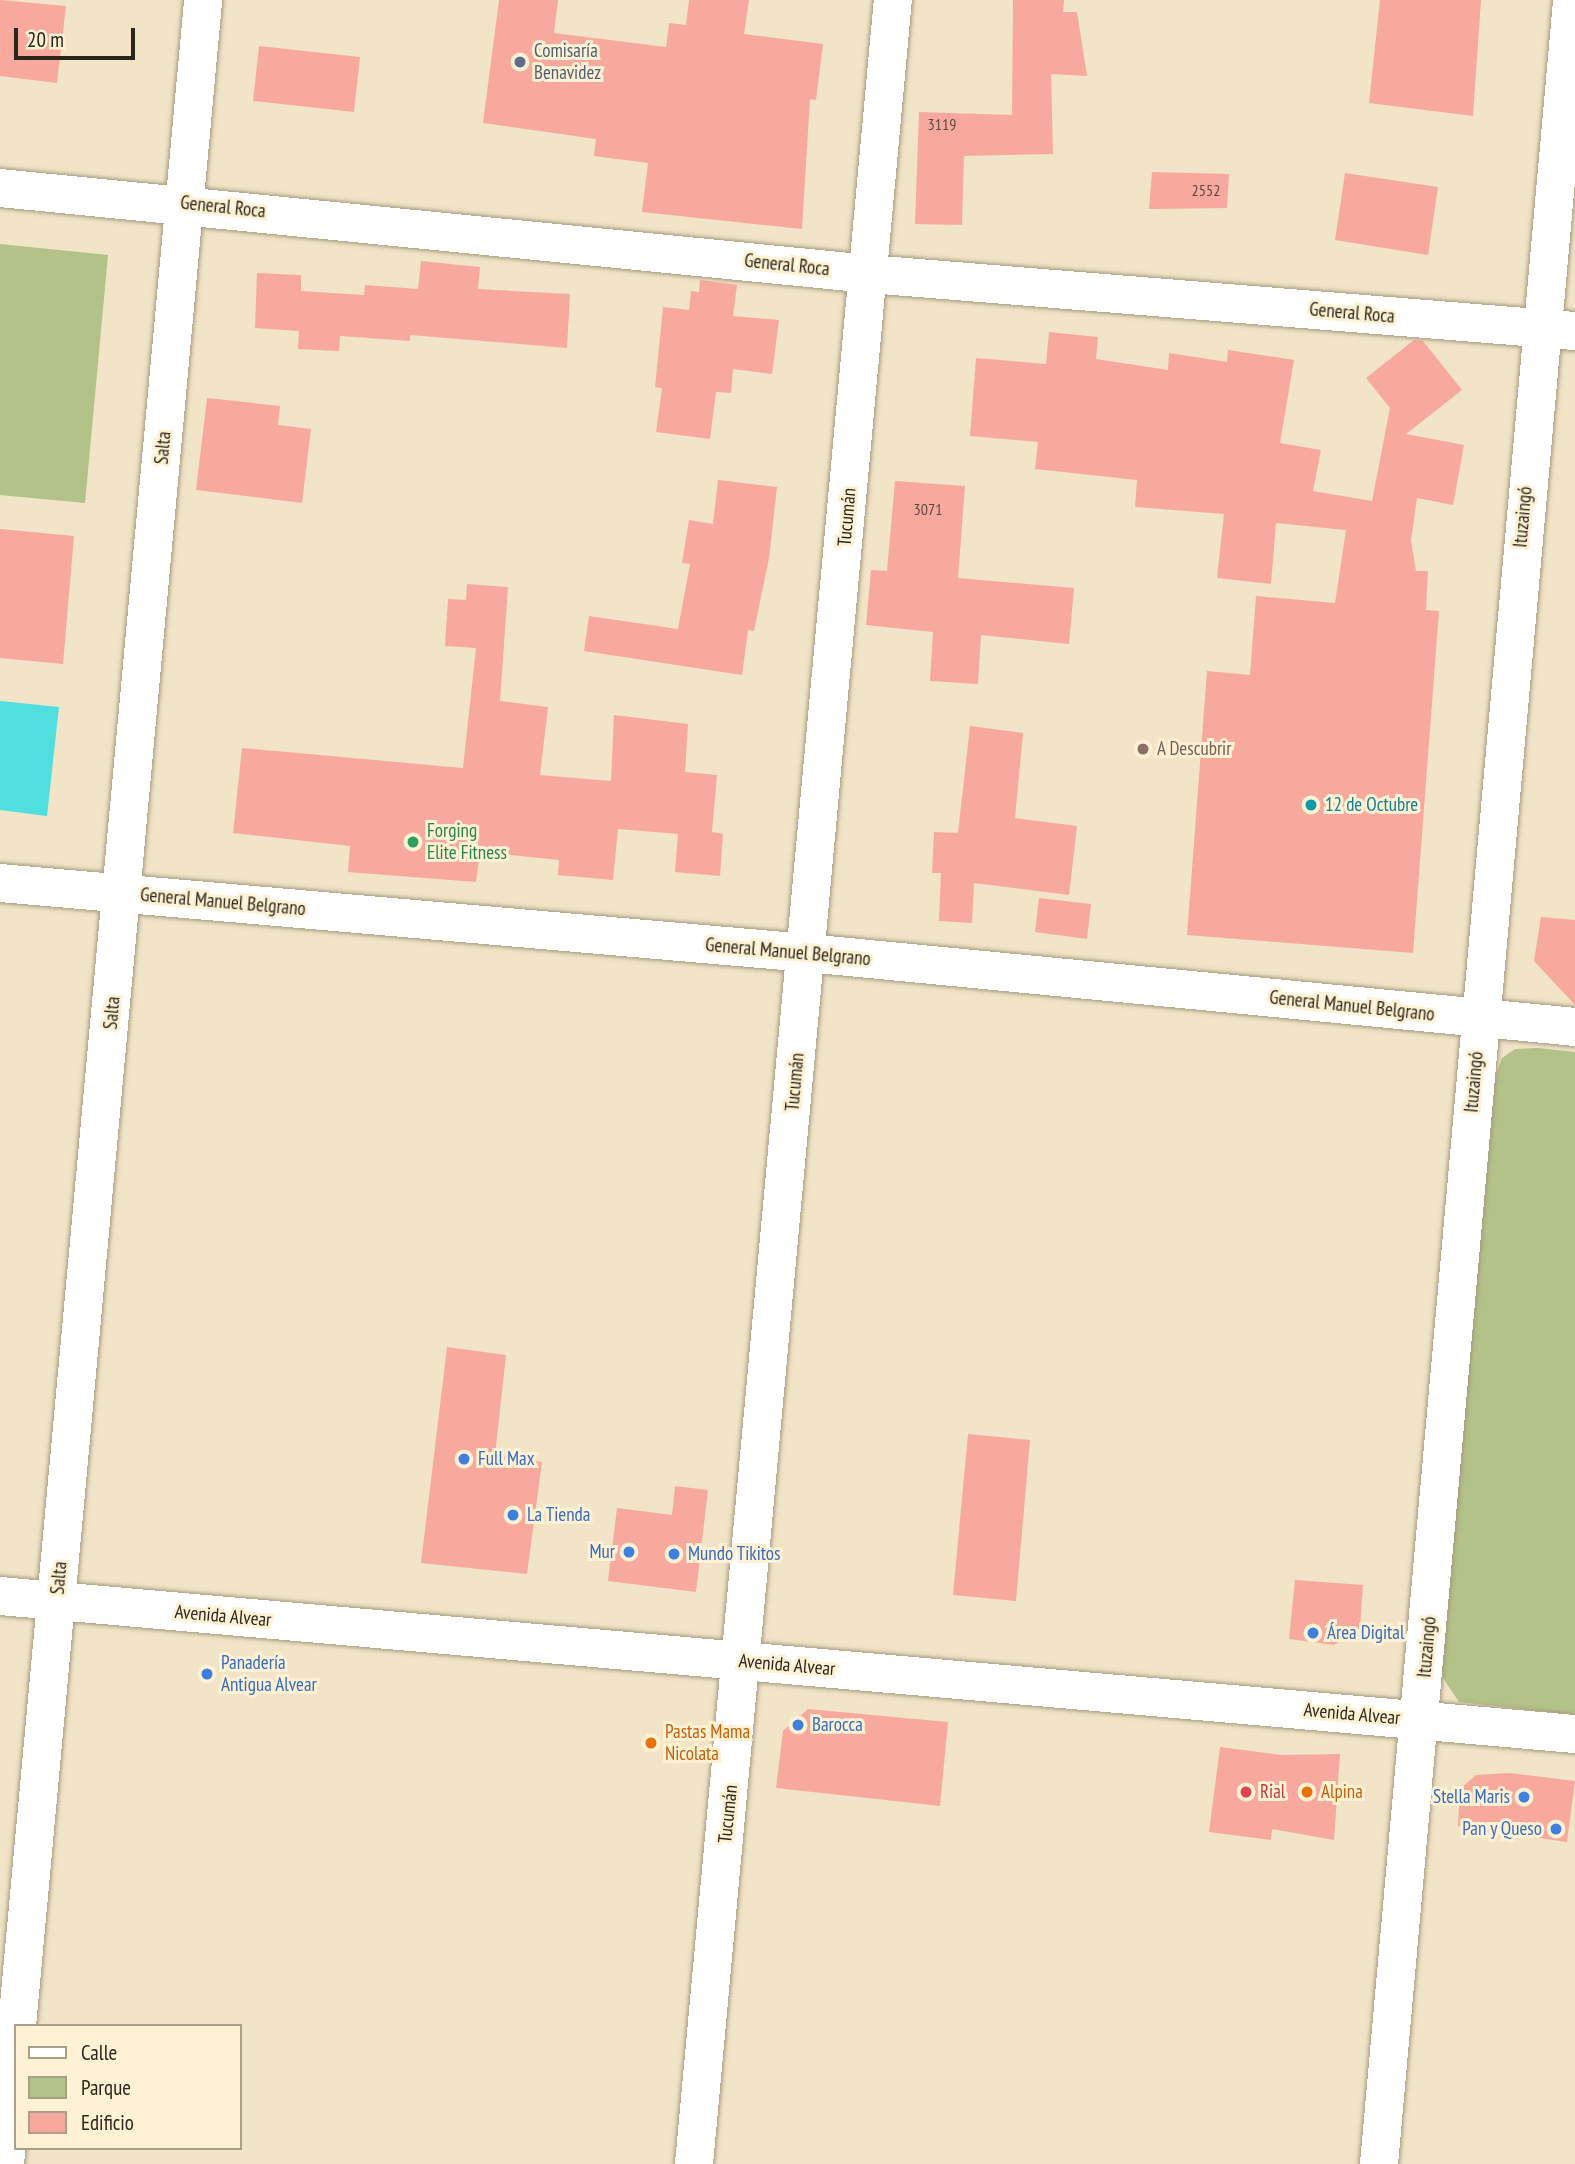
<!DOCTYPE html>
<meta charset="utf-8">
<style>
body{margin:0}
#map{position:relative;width:1575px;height:2164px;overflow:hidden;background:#f1e4c7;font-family:"PT Sans Narrow",sans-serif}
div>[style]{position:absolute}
.green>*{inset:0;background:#b3c288}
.water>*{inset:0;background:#51dede}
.building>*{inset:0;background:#f8a99d}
.roads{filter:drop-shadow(0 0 2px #a6997f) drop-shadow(0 0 2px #a6997f)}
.minor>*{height:38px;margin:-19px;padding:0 19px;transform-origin:19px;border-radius:19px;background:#fff}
.tertiary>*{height:38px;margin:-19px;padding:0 19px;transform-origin:19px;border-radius:19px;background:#fff}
.dots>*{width:19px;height:19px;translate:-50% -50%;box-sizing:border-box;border:4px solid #fef1d4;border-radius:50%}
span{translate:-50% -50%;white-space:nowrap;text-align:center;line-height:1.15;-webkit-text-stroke:6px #fef1d4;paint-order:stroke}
.number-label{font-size:16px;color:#5e473c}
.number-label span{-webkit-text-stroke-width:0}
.service-label{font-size:19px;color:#4e5e75}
.left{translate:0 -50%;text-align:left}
.street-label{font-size:19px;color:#2b261b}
.education-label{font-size:19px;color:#785e54}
.culture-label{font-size:19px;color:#0d838f}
.leisure-label{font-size:19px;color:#27864d}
.shop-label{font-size:19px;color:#366cbe}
.right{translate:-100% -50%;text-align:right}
.food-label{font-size:19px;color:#c56008}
.health-label{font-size:19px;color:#be3a42}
.legend{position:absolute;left:14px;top:2024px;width:228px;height:126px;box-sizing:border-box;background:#fef1d4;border:2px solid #aaa08a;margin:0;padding:9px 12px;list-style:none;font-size:21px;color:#2b261b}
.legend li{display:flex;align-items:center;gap:14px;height:35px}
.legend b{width:35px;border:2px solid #aaa08a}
.scale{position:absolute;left:14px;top:28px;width:121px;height:32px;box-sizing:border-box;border:4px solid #2b261b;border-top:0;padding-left:9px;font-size:21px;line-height:24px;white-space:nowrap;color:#2b261b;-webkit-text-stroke:5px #fef1d4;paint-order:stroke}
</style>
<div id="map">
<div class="green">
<i style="clip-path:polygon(0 244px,108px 255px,85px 503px,0 495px)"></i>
<i style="clip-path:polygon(1538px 1048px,1575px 1052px,1575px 1715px,1459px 1702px,1441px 1675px,1495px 1078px,1502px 1058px,1515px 1049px)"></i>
</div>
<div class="water">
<i style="clip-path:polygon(0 701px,59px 707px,47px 816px,0 810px)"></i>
</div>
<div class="building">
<i style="clip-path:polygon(0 0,66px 6px,57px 83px,0 76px)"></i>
<i style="clip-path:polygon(499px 0,558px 0,554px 33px,666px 47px,669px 23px,686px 25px,689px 0,749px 0,744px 34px,823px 44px,816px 100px,810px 99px,802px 229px,642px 212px,648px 163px,594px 156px,596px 139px,483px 123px)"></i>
<i style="clip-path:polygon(1013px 0,1064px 0,1063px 12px,1077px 12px,1087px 76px,1051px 74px,1053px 154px,964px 156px,962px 225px,915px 224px,919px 112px,1012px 115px)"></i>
<i style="clip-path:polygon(1380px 0,1481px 0,1473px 116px,1369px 103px)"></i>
<i style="clip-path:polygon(259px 46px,360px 57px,354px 112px,253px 101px)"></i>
<i style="clip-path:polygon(1152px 172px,1229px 174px,1227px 208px,1149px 209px)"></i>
<i style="clip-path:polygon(1345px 173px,1438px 187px,1428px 255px,1335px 240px)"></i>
<i style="clip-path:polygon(421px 261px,480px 267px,478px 289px,570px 294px,567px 348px,410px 335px,410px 341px,340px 336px,339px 351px,298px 349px,299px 331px,255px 328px,257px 273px,301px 275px,301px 291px,364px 295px,365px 285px,418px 289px)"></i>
<i style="clip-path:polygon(700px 280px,737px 285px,733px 316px,779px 320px,772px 374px,733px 369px,731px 393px,716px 392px,710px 439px,656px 432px,662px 388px,655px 387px,663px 307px,689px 310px,691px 291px,699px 292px)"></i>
<i style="clip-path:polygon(1049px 332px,1098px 337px,1096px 359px,1168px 370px,1169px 353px,1227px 362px,1228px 350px,1294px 360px,1280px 443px,1321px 450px,1313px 491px,1372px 501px,1390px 408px,1366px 378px,1414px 340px,1423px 341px,1462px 390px,1406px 434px,1464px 445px,1453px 505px,1417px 498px,1411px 541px,1416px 571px,1428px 571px,1426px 610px,1439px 611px,1413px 953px,1187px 935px,1207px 671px,1250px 675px,1256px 596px,1335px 603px,1346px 530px,1276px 523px,1271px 584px,1217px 578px,1224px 514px,1135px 507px,1137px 480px,1035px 469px,1038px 442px,970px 436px,976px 358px,1046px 364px)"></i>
<i style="clip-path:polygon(207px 398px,280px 406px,278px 425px,311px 429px,302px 503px,196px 490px)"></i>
<i style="clip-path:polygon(718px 480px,777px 487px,769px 558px,754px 631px,748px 630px,742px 675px,584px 651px,589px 616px,678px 629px,690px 564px,682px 563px,689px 520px,713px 524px)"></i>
<i style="clip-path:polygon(895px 481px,965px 486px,958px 578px,1074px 588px,1069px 644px,981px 635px,978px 684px,930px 681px,933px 632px,866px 625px,871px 570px,887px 571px)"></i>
<i style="clip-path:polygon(0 529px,74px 536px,63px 664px,0 658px)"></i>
<i style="clip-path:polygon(467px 584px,508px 587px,500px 701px,548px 707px,540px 775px,611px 781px,614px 715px,688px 724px,685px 772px,717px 775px,712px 832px,723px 834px,720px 876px,675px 872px,678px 834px,618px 829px,613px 880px,558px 875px,559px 860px,480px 852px,476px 882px,348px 872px,350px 846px,233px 833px,242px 748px,463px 768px,476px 648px,445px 646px,448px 599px,466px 600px)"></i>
<i style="clip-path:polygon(970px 726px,1023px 733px,1015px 818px,1077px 826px,1069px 895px,974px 883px,972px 923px,939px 921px,941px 873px,932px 873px,934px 832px,958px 833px)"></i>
<i style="clip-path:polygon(1039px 898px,1091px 904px,1087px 939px,1035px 932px)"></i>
<i style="clip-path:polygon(1541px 917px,1575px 920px,1575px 1005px,1534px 961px)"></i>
<i style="clip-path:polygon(447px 1347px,506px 1355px,495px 1455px,542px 1462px,527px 1574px,421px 1563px)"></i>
<i style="clip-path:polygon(968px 1434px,1030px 1440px,1016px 1601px,953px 1595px)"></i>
<i style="clip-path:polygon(675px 1486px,708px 1490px,696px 1592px,608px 1581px,617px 1508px,672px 1515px)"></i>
<i style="clip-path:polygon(1295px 1580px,1363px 1585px,1360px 1628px,1334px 1645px,1289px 1639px)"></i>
<i style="clip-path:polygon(808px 1709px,948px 1722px,940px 1806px,776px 1788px,783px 1731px)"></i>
<i style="clip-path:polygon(1220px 1747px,1282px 1755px,1340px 1754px,1334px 1840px,1272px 1829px,1271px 1840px,1209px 1832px)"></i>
<i style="clip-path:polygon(1509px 1773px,1575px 1781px,1567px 1842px,1458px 1826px,1460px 1789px,1476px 1775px)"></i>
</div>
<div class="roads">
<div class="minor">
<i style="left:0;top:188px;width:873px;rotate:5.65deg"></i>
<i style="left:869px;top:274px;width:708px;rotate:4.62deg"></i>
<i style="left:0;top:883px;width:810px;rotate:4.96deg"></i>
<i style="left:807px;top:953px;width:772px;rotate:5.5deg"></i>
<i style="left:17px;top:2026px;width:2035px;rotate:-84.75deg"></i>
<i style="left:5px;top:2164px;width:121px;rotate:-84.8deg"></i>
<i style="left:694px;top:2164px;width:2173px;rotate:-84.75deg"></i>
<i style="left:1379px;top:2164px;width:2173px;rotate:-84.9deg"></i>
</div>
<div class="tertiary">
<i style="left:0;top:1596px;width:1581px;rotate:5.01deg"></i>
</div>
</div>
<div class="dots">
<i style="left:520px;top:62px;background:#5c6f8a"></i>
<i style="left:1143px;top:749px;background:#8d6e63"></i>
<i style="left:1311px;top:805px;background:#0f9aa8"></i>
<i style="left:413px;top:842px;background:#2e9e5b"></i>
<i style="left:464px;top:1459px;background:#3f7fe0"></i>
<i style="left:513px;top:1515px;background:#3f7fe0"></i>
<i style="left:629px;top:1552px;background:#3f7fe0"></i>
<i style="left:674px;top:1554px;background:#3f7fe0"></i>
<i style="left:1313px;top:1633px;background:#3f7fe0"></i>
<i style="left:207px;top:1674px;background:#3f7fe0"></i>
<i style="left:798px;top:1725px;background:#3f7fe0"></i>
<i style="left:651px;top:1743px;background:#e8710a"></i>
<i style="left:1246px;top:1792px;background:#e0444e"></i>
<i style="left:1307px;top:1792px;background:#e8710a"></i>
<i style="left:1524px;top:1797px;background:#3f7fe0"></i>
<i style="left:1556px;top:1829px;background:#3f7fe0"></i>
</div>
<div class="number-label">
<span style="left:942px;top:124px">3119</span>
<span style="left:1206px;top:190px">2552</span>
<span style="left:928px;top:509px">3071</span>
</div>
<div class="service-label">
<span class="left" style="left:534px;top:62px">Comisaría<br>Benavidez</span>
</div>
<div class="street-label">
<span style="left:223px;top:207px;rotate:6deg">General Roca</span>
<span style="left:787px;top:265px;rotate:6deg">General Roca</span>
<span style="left:1352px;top:313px;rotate:5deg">General Roca</span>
<span style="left:163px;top:448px;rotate:-85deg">Salta</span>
<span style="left:847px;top:517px;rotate:-85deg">Tucumán</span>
<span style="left:1523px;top:517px;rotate:-85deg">Ituzaingó</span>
<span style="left:223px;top:902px;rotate:5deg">General Manuel Belgrano</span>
<span style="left:788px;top:952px;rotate:5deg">General Manuel Belgrano</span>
<span style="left:1352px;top:1006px;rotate:6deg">General Manuel Belgrano</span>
<span style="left:112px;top:1013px;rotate:-85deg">Salta</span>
<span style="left:795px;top:1082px;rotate:-85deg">Tucumán</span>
<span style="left:1474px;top:1082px;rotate:-85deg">Ituzaingó</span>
<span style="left:59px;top:1578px;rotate:-85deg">Salta</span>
<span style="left:223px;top:1616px;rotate:5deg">Avenida Alvear</span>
<span style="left:1427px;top:1647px;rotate:-85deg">Ituzaingó</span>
<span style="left:787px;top:1665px;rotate:5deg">Avenida Alvear</span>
<span style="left:1352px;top:1714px;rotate:5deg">Avenida Alvear</span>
<span style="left:728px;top:1814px;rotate:-84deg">Tucumán</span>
</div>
<div class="education-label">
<span class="left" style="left:1157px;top:749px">A Descubrir</span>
</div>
<div class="culture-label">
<span class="left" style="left:1325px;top:805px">12 de Octubre</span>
</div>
<div class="leisure-label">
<span class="left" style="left:427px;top:842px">Forging<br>Elite Fitness</span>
</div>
<div class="shop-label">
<span class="left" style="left:478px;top:1459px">Full Max</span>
<span class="left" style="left:527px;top:1515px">La Tienda</span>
<span class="right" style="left:615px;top:1552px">Mur</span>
<span class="left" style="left:688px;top:1554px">Mundo Tikitos</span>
<span class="left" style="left:1327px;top:1633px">Área Digital</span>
<span class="left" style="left:221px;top:1674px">Panadería<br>Antigua Alvear</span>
<span class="left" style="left:812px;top:1725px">Barocca</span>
<span class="right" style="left:1510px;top:1797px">Stella Maris</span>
<span class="right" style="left:1542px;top:1829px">Pan y Queso</span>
</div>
<div class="food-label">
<span class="left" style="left:665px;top:1743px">Pastas Mama<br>Nicolata</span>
<span class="left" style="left:1321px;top:1792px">Alpina</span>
</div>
<div class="health-label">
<span class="left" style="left:1260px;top:1792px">Rial</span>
</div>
<ul class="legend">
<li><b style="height:9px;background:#fff"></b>Calle</li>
<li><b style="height:19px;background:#b3c288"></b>Parque</li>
<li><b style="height:19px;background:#f8a99d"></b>Edificio</li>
</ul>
<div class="scale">20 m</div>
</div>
